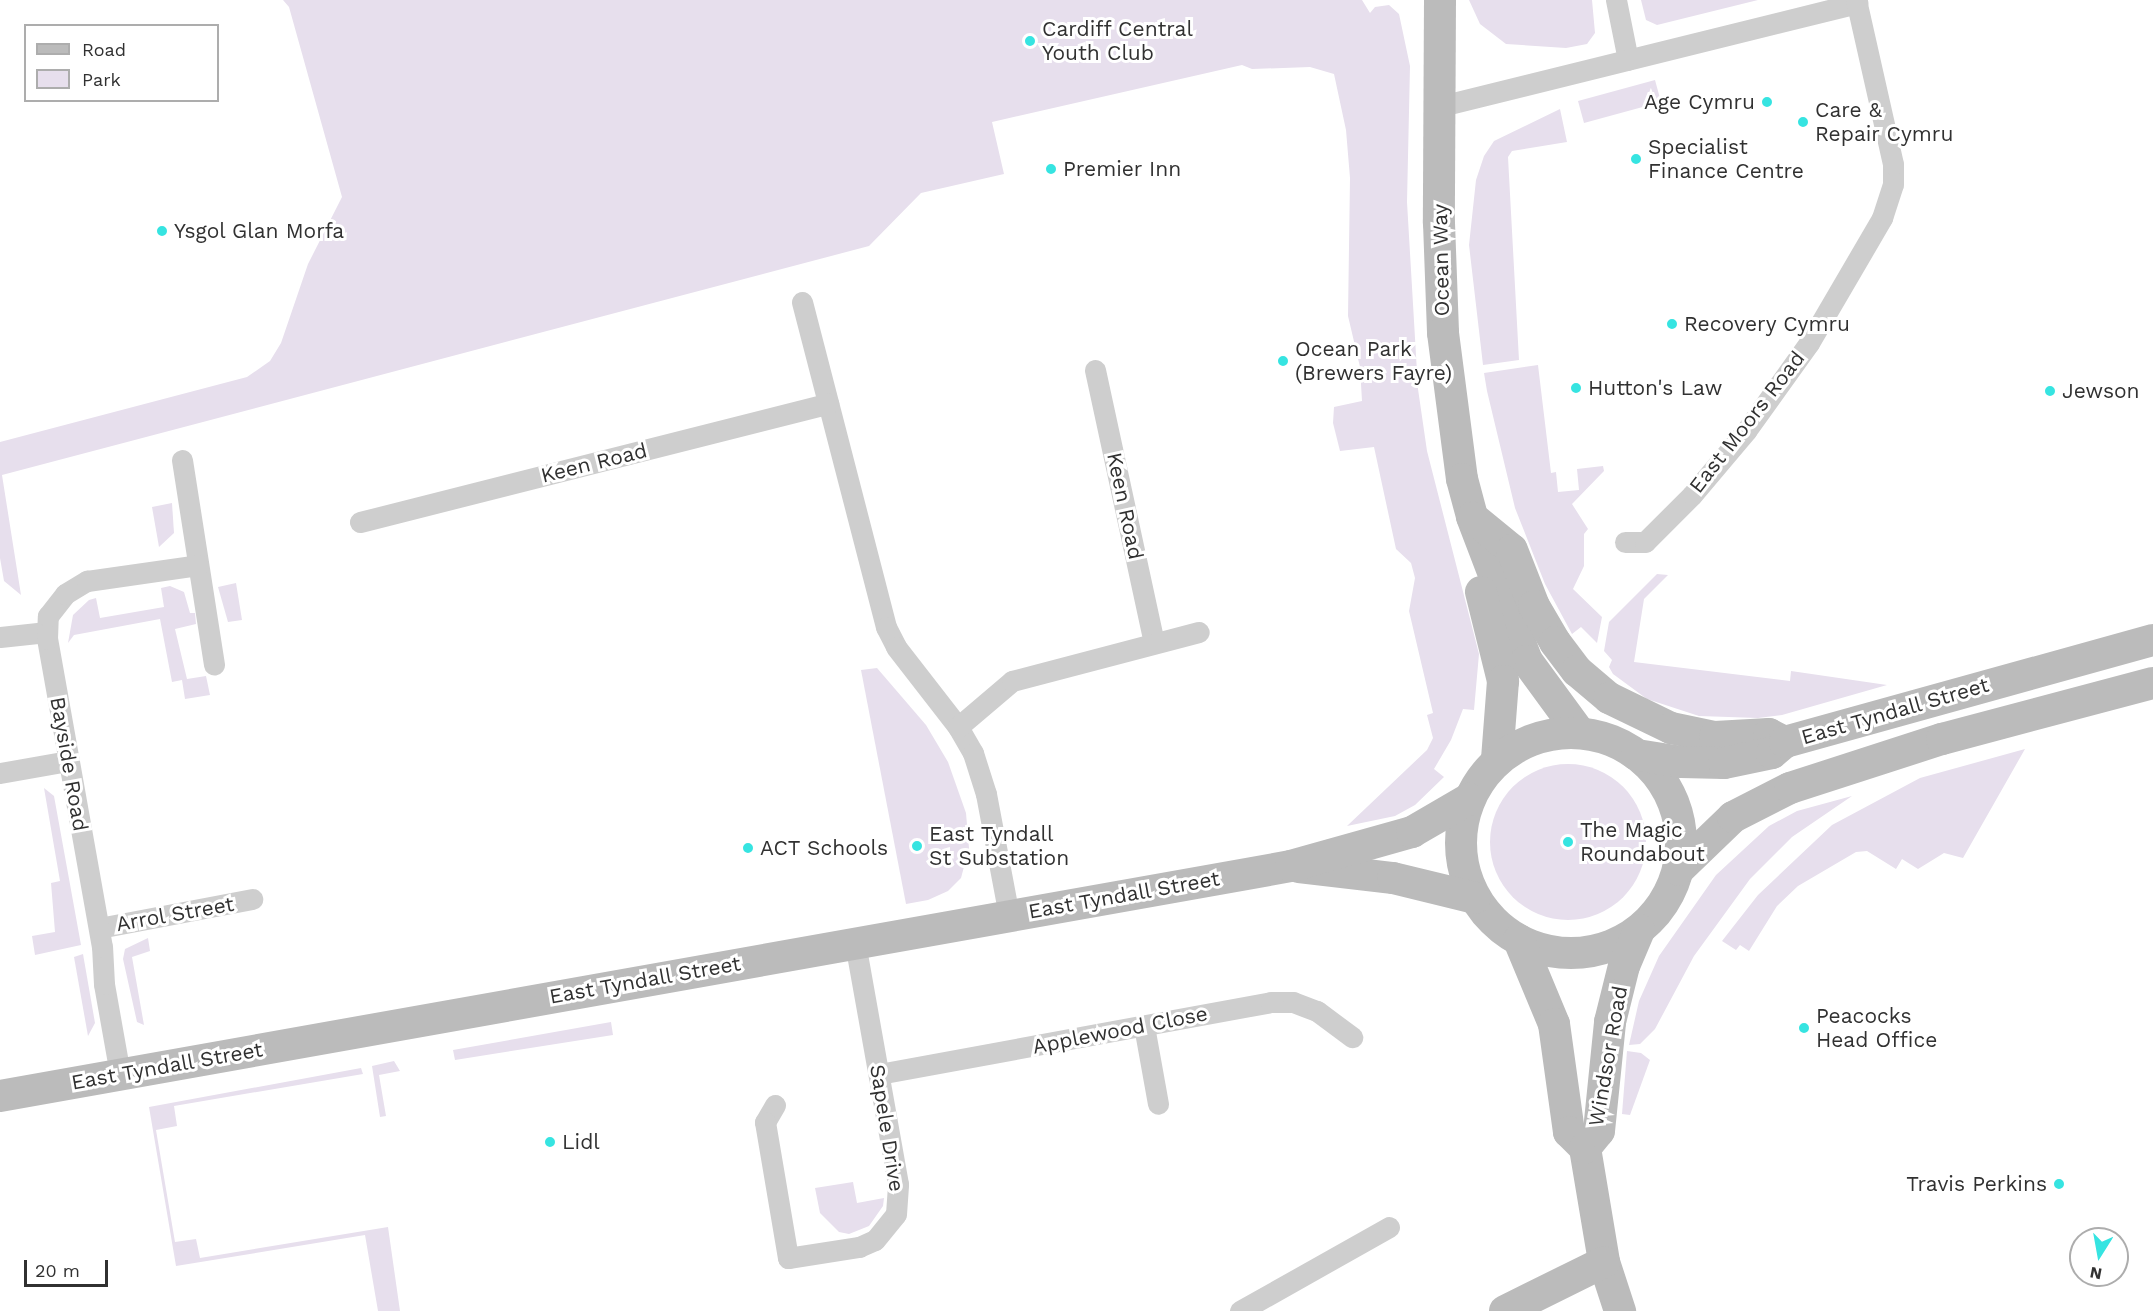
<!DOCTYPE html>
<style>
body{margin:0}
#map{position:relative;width:2153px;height:1311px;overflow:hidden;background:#fff;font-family:"Work Sans",sans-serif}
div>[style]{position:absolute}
.green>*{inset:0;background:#e7dfed}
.round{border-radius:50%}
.street>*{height:21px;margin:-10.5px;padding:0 10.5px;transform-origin:10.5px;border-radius:10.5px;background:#cecece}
.secondary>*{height:32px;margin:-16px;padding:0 16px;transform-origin:16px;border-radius:16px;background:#bbb}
.secondary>.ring{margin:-16px;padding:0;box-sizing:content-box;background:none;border:32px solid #bbb;border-radius:50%}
.dots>*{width:16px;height:16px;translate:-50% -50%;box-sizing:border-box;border:3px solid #fff;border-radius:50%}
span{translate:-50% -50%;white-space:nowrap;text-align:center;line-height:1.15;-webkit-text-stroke:6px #fff;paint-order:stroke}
.poi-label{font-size:21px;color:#313131}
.left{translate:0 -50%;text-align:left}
.right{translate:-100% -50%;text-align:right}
.street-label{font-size:21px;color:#313131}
.legend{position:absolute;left:24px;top:24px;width:195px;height:78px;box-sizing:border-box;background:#fff;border:2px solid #adadad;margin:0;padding:8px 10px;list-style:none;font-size:18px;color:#313131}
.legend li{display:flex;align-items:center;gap:12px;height:30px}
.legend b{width:30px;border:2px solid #adadad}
.north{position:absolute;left:2069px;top:1227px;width:60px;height:60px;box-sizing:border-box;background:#fff;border:2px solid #adadad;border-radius:50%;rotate:191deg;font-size:16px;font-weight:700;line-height:24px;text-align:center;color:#313131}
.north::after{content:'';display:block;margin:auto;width:21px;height:27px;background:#36e4e1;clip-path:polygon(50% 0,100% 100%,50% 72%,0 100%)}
.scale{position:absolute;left:24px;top:1260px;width:84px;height:27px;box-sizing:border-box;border:3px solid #313131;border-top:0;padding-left:8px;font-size:18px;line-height:21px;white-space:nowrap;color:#313131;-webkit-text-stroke:4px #fff;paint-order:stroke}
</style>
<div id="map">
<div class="green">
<i style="clip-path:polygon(283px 0,1362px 0,1370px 13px,1375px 7px,1389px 5px,1399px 14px,1410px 66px,1407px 202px,1418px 389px,1427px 451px,1479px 654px,1474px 710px,1463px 709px,1451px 740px,1434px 769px,1444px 777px,1415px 805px,1395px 816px,1347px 826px,1427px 750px,1433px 738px,1427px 715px,1433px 713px,1409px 611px,1415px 578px,1411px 563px,1396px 549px,1374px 447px,1340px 451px,1333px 423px,1334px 407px,1362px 401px,1360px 367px,1348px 316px,1350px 178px,1346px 130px,1334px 74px,1310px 67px,1252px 69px,1242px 65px,992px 122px,1004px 174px,921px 193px,869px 246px,2px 475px,21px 595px,4px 581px,0 558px,0 442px,247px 377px,270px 361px,281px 343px,308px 264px,342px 197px,289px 7px)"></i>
<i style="clip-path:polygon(1469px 0,1592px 0,1595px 33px,1587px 44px,1566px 48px,1506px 44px,1480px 24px)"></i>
<i style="clip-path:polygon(1641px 0,1758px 0,1657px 25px,1646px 20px)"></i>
<i style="clip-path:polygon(1655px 80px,1661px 102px,1584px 123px,1578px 101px)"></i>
<i style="clip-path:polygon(1560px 109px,1567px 142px,1512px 151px,1508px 157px,1519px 360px,1483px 365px,1469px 245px,1476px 180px,1484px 156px,1494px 141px)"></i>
<i style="clip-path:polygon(1538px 365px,1551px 473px,1556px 472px,1558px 492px,1579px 490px,1577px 469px,1603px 466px,1604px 471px,1572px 504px,1588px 529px,1584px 534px,1584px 566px,1573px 589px,1602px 617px,1597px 643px,1581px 627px,1572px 634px,1545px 584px,1515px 508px,1487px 391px,1484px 373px)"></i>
<i style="clip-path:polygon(172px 503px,174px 533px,159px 547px,152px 507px)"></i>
<i style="clip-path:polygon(1657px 574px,1668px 575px,1644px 599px,1634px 662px,1790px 681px,1791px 671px,1887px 685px,1782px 715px,1758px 718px,1699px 716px,1647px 699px,1613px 674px,1609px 667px,1612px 660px,1604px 651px,1609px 622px)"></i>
<i style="clip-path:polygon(236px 583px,242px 620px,228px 622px,218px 587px)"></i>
<i style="clip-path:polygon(170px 586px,184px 592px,190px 613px,195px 613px,196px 624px,175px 629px,187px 679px,206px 676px,210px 695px,185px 699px,182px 680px,172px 682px,160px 619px,74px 635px,68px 643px,73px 615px,89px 600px,96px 598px,100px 618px,164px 607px,161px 588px)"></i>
<i style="clip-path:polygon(877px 668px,926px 725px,948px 762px,966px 813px,969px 848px,961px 878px,948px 891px,928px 900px,906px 904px,861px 670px)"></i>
<i style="clip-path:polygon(2025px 749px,1963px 858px,1944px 853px,1918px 869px,1902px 859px,1896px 869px,1867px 851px,1856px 852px,1798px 886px,1777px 906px,1749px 951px,1740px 945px,1736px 950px,1722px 941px,1758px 895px,1832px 825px,1920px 778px)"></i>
<i class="round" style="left:1490px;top:764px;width:156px;height:156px"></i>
<i style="clip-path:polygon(44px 788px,54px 796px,81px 945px,35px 955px,32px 936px,55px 932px,51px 883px,60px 881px)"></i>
<i style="clip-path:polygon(1852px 796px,1792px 837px,1750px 879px,1694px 956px,1655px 1029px,1640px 1044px,1629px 1045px,1639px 1001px,1659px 956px,1716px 875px,1769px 826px,1797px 811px)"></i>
<i style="clip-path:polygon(148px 938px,150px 951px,132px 957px,144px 1025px,137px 1022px,123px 959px,125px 949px)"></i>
<i style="clip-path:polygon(83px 954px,95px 1023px,88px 1036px,74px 957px)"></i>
<i style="clip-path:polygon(611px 1022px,613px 1035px,455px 1060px,453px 1050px)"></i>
<i style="clip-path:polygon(1627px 1051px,1641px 1053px,1650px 1060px,1630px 1115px,1622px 1114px)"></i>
<i style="clip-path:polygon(394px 1061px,400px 1071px,379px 1075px,386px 1116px,380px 1117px,372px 1066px)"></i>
<i style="clip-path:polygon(361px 1068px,363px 1074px,174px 1106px,177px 1126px,156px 1130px,175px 1242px,196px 1239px,200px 1258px,388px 1227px,400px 1311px,378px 1311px,365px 1235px,176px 1266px,149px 1107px)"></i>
<i style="clip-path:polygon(853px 1182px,857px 1203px,884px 1198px,883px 1206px,869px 1226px,849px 1234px,839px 1232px,820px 1213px,815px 1188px)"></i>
</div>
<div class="street">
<i style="left:1616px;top:0;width:61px;rotate:78.7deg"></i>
<i style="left:1441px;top:106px;width:429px;rotate:-13.9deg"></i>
<i style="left:802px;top:302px;width:336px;rotate:75.5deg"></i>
<i style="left:886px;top:627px;width:22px;rotate:63deg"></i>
<i style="left:896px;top:647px;width:101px;rotate:52.2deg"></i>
<i style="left:958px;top:727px;width:30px;rotate:60deg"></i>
<i style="left:973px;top:753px;width:43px;rotate:72.4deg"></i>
<i style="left:986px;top:794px;width:124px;rotate:79.3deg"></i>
<i style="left:1095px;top:370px;width:279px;rotate:77.8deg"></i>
<i style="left:182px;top:460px;width:207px;rotate:81.1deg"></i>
<i style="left:360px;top:522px;width:483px;rotate:-14.2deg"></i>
<i style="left:1625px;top:542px;width:20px"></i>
<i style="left:1645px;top:542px;width:66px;rotate:-45deg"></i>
<i style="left:1692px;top:495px;width:84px;rotate:-49.8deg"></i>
<i style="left:1746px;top:431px;width:108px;rotate:-54.4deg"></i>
<i style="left:1809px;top:343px;width:145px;rotate:-59.7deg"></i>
<i style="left:1882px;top:218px;width:36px;rotate:-72deg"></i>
<i style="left:1893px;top:184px;width:20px;rotate:-90deg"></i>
<i style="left:1893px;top:164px;width:168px;rotate:-102.7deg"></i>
<i style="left:0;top:637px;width:47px;rotate:-6.1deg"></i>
<i style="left:958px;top:727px;width:71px;rotate:-40.4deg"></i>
<i style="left:1012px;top:681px;width:193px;rotate:-14.7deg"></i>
<i style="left:0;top:773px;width:69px;rotate:-10deg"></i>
<i style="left:99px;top:928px;width:156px;rotate:-10.7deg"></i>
<i style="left:1144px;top:1026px;width:79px;rotate:79.8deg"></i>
<i style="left:120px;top:1074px;width:91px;rotate:-100.1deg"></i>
<i style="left:104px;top:984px;width:37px;rotate:-93deg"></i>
<i style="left:102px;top:947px;width:313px;rotate:-100.1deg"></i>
<i style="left:47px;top:639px;width:23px;rotate:-88deg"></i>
<i style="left:48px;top:616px;width:28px;rotate:-52deg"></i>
<i style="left:65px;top:594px;width:26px;rotate:-31deg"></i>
<i style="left:87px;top:581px;width:112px;rotate:-8.2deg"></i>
<i style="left:879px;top:1074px;width:399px;rotate:-10.4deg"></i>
<i style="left:1271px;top:1002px;width:22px"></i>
<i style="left:1293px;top:1002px;width:26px;rotate:21deg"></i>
<i style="left:1317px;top:1011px;width:44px;rotate:36.6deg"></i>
<i style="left:775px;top:1105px;width:20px;rotate:120deg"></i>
<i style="left:765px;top:1122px;width:138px;rotate:80.4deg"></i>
<i style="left:788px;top:1258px;width:72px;rotate:-8.8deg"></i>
<i style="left:859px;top:1247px;width:17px;rotate:-24deg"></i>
<i style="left:875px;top:1240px;width:33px;rotate:-51deg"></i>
<i style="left:896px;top:1214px;width:30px;rotate:-86deg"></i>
<i style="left:898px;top:1184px;width:245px;rotate:-100.1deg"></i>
<i style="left:1240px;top:1311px;width:171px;rotate:-29.4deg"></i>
</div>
<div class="secondary">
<i style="left:1440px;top:0;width:223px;rotate:90.3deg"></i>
<i style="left:1439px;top:223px;width:110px;rotate:87.9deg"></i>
<i style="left:1443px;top:333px;width:147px;rotate:82.6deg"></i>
<i style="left:1462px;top:479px;width:39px;rotate:75deg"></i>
<i style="left:1472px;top:517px;width:154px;rotate:69.1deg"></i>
<i style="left:1527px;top:661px;width:88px;rotate:53.8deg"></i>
<i style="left:1473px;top:518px;width:50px;rotate:39.4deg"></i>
<i style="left:1512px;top:550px;width:60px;rotate:68.6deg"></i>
<i style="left:1534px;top:606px;width:42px;rotate:59.7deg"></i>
<i style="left:1555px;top:642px;width:36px;rotate:53deg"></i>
<i style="left:1577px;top:671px;width:42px;rotate:40.2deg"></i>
<i style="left:1609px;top:698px;width:69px;rotate:25.8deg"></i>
<i style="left:1671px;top:728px;width:45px;rotate:11.6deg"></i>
<i style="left:1715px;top:737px;width:54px;rotate:-3.2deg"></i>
<i style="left:1769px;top:734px;width:18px;rotate:27deg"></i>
<i style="left:1481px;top:592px;width:92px;rotate:76.1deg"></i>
<i style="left:1503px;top:681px;width:78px;rotate:94.4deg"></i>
<i class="ring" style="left:1461px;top:733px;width:188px;height:188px"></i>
<i style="left:1637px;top:755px;width:45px;rotate:9deg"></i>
<i style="left:1681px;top:762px;width:43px;rotate:1.3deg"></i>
<i style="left:1724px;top:763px;width:49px;rotate:-11.8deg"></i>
<i style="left:1772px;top:753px;width:17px;rotate:-40deg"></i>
<i style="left:1785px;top:742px;width:382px;rotate:-15.5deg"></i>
<i style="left:1299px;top:867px;width:95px;rotate:6.7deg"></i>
<i style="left:1393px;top:878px;width:84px;rotate:13.7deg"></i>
<i style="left:1678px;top:870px;width:76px;rotate:-43.9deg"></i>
<i style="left:1733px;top:817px;width:64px;rotate:-27deg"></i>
<i style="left:1790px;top:788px;width:160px;rotate:-17.9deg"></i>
<i style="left:1942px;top:739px;width:218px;rotate:-14.9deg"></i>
<i style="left:1519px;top:940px;width:91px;rotate:67.4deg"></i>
<i style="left:1554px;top:1024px;width:109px;rotate:82.1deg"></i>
<i style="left:1569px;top:1132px;width:23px;rotate:45deg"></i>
<i style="left:1585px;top:1148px;width:116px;rotate:80.5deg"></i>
<i style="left:1604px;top:1262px;width:52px;rotate:71.9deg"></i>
<i style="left:0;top:1096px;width:1311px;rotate:-10.1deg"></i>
<i style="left:1291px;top:866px;width:126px;rotate:-15.7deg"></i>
<i style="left:1412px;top:832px;width:66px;rotate:-30.1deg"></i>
<i style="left:1585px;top:1148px;width:22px;rotate:-51deg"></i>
<i style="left:1599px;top:1131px;width:110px;rotate:-84.2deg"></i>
<i style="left:1610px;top:1022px;width:58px;rotate:-76deg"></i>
<i style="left:1624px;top:966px;width:39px;rotate:-67deg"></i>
<i style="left:1505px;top:1311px;width:110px;rotate:-26.3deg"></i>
</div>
<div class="dots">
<i style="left:1030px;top:41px;background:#36e4e1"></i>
<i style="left:1767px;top:102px;background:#36e4e1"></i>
<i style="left:1803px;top:122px;background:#36e4e1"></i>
<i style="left:1636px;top:159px;background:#36e4e1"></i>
<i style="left:1051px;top:169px;background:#36e4e1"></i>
<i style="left:162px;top:231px;background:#36e4e1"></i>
<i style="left:1672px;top:324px;background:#36e4e1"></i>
<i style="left:1283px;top:361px;background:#36e4e1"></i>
<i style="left:1576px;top:388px;background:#36e4e1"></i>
<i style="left:2050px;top:391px;background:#36e4e1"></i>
<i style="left:1568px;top:842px;background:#36e4e1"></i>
<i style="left:917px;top:846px;background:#36e4e1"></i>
<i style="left:748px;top:848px;background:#36e4e1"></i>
<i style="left:1804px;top:1028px;background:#36e4e1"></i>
<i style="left:550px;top:1142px;background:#36e4e1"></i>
<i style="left:2059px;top:1184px;background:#36e4e1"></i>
</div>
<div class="poi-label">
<span class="left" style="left:1042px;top:41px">Cardiff Central<br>Youth Club</span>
<span class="right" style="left:1755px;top:102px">Age Cymru</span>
<span class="left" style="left:1815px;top:122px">Care &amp;<br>Repair Cymru</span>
<span class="left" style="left:1648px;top:159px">Specialist<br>Finance Centre</span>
<span class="left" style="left:1063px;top:169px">Premier Inn</span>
<span class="left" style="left:174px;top:231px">Ysgol Glan Morfa</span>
<span class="left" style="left:1684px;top:324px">Recovery Cymru</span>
<span class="left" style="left:1295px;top:361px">Ocean Park<br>(Brewers Fayre)</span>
<span class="left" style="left:1588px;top:388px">Hutton's Law</span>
<span class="left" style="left:2062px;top:391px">Jewson</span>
<span class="left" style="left:1580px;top:842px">The Magic<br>Roundabout</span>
<span class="left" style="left:929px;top:846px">East Tyndall<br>St Substation</span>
<span class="left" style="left:760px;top:848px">ACT Schools</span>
<span class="left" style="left:1816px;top:1028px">Peacocks<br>Head Office</span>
<span class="left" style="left:562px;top:1142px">Lidl</span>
<span class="right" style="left:2047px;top:1184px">Travis Perkins</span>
</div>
<div class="street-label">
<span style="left:1441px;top:260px;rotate:-91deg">Ocean Way</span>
<span style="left:1747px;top:422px;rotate:-52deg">East Moors Road</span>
<span style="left:594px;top:463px;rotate:-14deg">Keen Road</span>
<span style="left:1125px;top:506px;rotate:78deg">Keen Road</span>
<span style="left:1895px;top:711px;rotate:-16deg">East Tyndall Street</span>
<span style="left:69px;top:764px;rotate:80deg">Bayside Road</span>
<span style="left:1124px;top:895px;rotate:-10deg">East Tyndall Street</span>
<span style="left:175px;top:914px;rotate:-10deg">Arrol Street</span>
<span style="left:645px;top:980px;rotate:-10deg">East Tyndall Street</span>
<span style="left:1120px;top:1030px;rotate:-11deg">Applewood Close</span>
<span style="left:1608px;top:1056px;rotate:-80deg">Windsor Road</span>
<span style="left:167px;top:1066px;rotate:-10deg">East Tyndall Street</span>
<span style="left:887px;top:1128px;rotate:81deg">Sapele Drive</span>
</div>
<ul class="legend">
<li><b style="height:8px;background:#bbb"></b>Road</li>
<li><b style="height:16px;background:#e7dfed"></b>Park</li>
</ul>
<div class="north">N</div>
<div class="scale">20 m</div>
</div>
